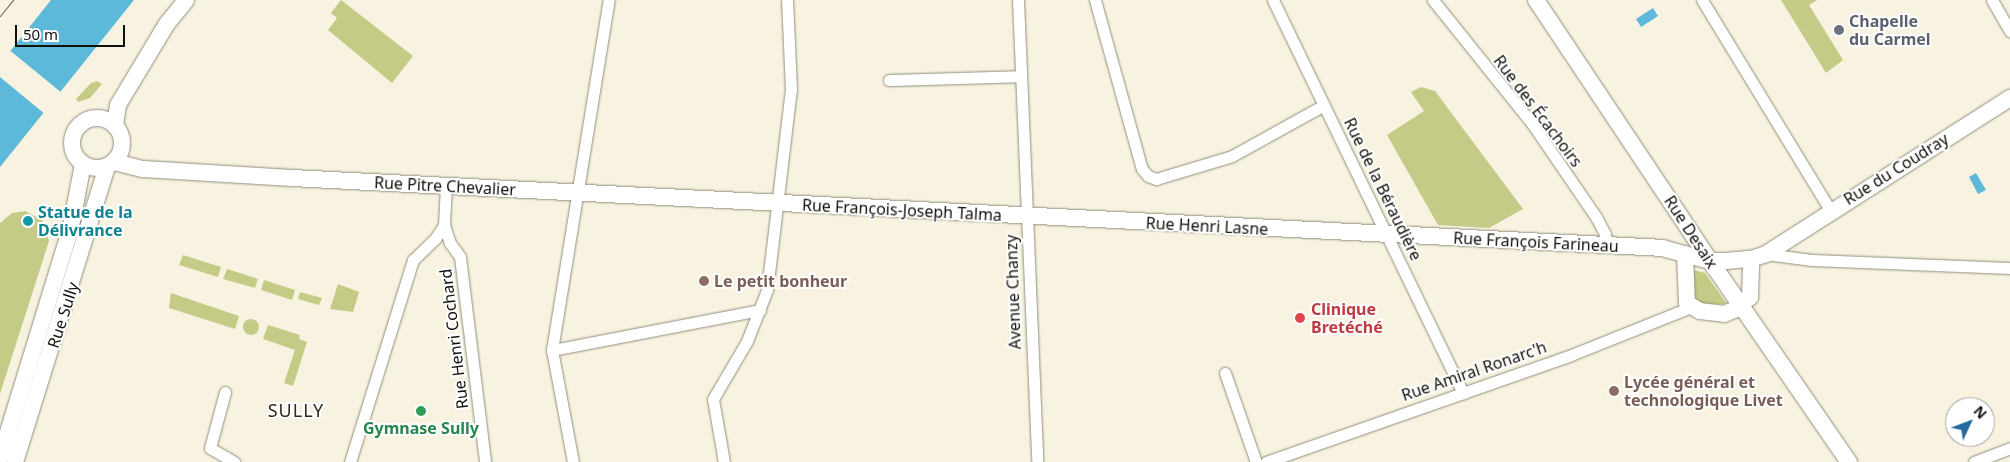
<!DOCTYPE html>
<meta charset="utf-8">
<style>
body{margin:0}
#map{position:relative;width:2010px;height:462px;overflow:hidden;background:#f7f3e0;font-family:"Noto Sans",sans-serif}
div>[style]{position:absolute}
.green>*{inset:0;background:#c4cb87}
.round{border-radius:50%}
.water>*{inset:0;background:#5db9da}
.pier>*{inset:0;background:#f7f3e0}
.roads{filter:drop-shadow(0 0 1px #918e7d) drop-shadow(0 0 1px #918e7d)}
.street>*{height:11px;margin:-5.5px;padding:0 5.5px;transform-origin:5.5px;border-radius:5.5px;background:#fff}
.secondary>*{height:16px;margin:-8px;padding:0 8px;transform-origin:8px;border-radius:8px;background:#fff}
.secondary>.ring{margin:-8px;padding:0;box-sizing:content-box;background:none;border:16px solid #fff;border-radius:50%}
.tram>*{height:1px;margin:-0.5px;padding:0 0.5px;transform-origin:0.5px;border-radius:0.5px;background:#5e5c51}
.dots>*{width:14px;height:14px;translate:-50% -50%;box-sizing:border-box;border:2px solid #fff;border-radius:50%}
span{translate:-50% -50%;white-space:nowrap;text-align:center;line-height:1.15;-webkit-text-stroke:4px #fff;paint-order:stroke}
.worship-label{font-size:16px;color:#5b616d;font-weight:700}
.left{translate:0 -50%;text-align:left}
.street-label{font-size:16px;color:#11100a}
.culture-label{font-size:16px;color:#0d838f;font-weight:700}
.education-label{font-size:16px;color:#785e54;font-weight:700}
.health-label{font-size:16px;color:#be3a42;font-weight:700}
.leisure-label{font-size:16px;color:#27864d;font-weight:700}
.neighbourhood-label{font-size:18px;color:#2c291b;letter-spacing:1px}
.north{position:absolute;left:1945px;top:397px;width:50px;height:50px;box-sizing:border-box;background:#fff;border:1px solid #a09f9d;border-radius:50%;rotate:47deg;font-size:14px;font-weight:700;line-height:20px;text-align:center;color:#11100a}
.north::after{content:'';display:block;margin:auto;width:18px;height:22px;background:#22699d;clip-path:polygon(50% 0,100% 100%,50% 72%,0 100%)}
.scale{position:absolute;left:15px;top:25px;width:110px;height:22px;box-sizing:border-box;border:2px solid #11100a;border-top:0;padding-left:6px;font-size:15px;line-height:18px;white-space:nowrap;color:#11100a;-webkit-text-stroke:4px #fff;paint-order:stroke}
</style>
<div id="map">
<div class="green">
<i style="clip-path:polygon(341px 0,413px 56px,392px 83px,328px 30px,337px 18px,331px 13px)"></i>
<i style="clip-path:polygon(1781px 0,1817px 0,1809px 5px,1843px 60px,1826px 73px)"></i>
<i style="clip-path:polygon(97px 81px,102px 84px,90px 98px,78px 102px,76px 99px,91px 83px)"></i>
<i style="clip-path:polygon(1421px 87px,1435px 91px,1523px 209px,1489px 228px,1438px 225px,1387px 135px,1424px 111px,1411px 92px)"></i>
<i style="clip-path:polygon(25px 211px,42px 220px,49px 241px,0 394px,0 223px,12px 213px)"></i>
<i style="clip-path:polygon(183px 255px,221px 267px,218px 277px,179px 265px)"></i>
<i style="clip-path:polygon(227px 269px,258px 279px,255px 288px,223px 279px)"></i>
<i style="clip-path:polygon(1694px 270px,1705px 273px,1727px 304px,1703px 304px,1693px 298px,1691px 273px)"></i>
<i style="clip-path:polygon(264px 280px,295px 290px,292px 300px,261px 290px)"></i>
<i style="clip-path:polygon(338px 284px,359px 292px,353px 312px,330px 309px)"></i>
<i style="clip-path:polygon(300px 292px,322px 298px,319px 305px,298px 299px)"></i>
<i style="clip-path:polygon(171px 293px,239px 316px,235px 329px,169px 308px)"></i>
<i class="round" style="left:243px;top:319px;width:16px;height:16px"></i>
<i style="clip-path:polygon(268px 325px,300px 335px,299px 339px,307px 342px,293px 386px,284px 383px,295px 350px,263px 339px)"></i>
</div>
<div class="water">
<i style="clip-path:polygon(51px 0,134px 0,0 167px,0 64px)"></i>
<i style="clip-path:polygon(1653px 8px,1658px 16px,1641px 27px,1636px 19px)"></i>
<i style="clip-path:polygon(1976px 173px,1986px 190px,1978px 194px,1969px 177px)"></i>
</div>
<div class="pier">
<i style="clip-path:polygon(8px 49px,62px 93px,46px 115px,0 77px,0 60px)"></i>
</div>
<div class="roads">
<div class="street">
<i style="left:1018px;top:0;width:462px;rotate:87.6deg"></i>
<i style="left:1095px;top:0;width:175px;rotate:74.5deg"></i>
<i style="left:1142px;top:169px;width:9px;rotate:49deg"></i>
<i style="left:1148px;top:176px;width:9px;rotate:21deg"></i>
<i style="left:1156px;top:179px;width:79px;rotate:-16.8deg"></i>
<i style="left:1232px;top:156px;width:105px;rotate:-29deg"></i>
<i style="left:1273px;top:0;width:437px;rotate:64.2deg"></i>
<i style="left:1433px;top:0;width:160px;rotate:51.3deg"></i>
<i style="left:1533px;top:125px;width:112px;rotate:55.6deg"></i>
<i style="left:1596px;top:217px;width:19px;rotate:62deg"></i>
<i style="left:1605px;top:234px;width:12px;rotate:85deg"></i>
<i style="left:1702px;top:0;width:247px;rotate:58.6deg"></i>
<i style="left:1992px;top:0;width:36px;rotate:60deg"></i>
<i style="left:889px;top:80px;width:132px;rotate:-1.7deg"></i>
<i style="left:446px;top:186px;width:39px;rotate:93deg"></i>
<i style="left:444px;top:225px;width:19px;rotate:72deg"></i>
<i style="left:450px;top:243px;width:17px;rotate:54deg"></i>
<i style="left:460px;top:257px;width:207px;rotate:83deg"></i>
<i style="left:1766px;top:254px;width:46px;rotate:7.4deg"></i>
<i style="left:1812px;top:260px;width:198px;rotate:2.3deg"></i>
<i style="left:552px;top:350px;width:212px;rotate:-10.9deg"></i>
<i style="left:1225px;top:373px;width:94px;rotate:70.8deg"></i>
<i style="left:225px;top:392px;width:58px;rotate:105deg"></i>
<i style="left:210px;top:448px;width:28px;rotate:30deg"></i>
<i style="left:350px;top:462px;width:212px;rotate:-72.7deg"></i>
<i style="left:413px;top:260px;width:30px;rotate:-44deg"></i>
<i style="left:435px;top:239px;width:17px;rotate:-57deg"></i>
<i style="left:573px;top:462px;width:114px;rotate:-100.6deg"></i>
<i style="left:552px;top:350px;width:355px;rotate:-80.8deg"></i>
<i style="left:724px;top:462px;width:64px;rotate:-99.9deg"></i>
<i style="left:713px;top:399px;width:67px;rotate:-59.6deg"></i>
<i style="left:747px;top:341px;width:55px;rotate:-68.6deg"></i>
<i style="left:767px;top:290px;width:201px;rotate:-83.2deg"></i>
<i style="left:791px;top:90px;width:90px;rotate:-92.5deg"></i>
<i style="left:1266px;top:462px;width:323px;rotate:-19.3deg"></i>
<i style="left:1571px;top:355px;width:129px;rotate:-21.8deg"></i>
<i style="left:1974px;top:462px;width:39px;rotate:-21deg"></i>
</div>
<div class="secondary">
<i style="left:1536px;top:0;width:322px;rotate:56.3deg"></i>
<i style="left:1715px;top:268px;width:236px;rotate:55.4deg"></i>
<i class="ring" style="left:72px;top:118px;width:34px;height:34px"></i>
<i style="left:115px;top:126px;width:21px;rotate:-82deg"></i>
<i style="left:118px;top:105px;width:93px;rotate:-59deg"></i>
<i style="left:166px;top:25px;width:32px;rotate:-51deg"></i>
<i style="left:114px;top:162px;width:30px;rotate:14deg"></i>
<i style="left:143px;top:169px;width:149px;rotate:3.5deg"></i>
<i style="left:292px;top:178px;width:1372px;rotate:2.92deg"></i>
<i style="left:1662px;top:248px;width:50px;rotate:15.2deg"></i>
<i style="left:1710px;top:261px;width:16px"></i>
<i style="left:1726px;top:261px;width:25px;rotate:-5deg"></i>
<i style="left:1751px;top:259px;width:16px;rotate:-18deg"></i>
<i style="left:1766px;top:254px;width:290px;rotate:-32.6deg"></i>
<i style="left:1685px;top:254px;width:49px;rotate:87.7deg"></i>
<i style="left:1687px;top:303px;width:15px;rotate:32deg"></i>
<i style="left:1700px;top:311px;width:24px;rotate:7deg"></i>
<i style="left:1724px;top:314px;width:11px;rotate:-22deg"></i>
<i style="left:1734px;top:310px;width:21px;rotate:-39deg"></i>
<i style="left:1750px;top:297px;width:38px;rotate:-88deg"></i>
<i style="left:0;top:458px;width:238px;rotate:-72.9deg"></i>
<i style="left:70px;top:231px;width:68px;rotate:-79deg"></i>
<i style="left:15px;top:462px;width:309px;rotate:-72.7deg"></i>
</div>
</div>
<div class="tram">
<i style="left:0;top:16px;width:21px;rotate:-51deg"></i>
</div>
<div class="dots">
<i style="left:1839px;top:30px;background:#6b7280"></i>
<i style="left:28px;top:221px;background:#0f9aa8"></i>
<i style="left:704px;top:281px;background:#8d6e63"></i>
<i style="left:1300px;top:318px;background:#e0444e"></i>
<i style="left:1614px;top:391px;background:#8d6e63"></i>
<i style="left:421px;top:411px;background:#2e9e5b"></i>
</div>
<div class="worship-label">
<span class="left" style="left:1849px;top:30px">Chapelle<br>du Carmel</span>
</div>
<div class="street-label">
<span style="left:1538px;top:111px;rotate:53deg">Rue des Écachoirs</span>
<span style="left:1896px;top:169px;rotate:-32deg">Rue du Coudray</span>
<span style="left:445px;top:186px;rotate:3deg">Rue Pitre Chevalier</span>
<span style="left:1383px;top:189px;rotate:64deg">Rue de la Béraudière</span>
<span style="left:902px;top:210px;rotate:3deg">Rue François-Joseph Talma</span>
<span style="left:1207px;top:226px;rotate:3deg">Rue Henri Lasne</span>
<span style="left:1691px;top:232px;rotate:57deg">Rue Desaix</span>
<span style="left:1536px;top:242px;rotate:3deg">Rue François Farineau</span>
<span style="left:1013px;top:292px;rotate:-92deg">Avenue Chanzy</span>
<span style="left:63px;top:315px;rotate:-72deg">Rue Sully</span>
<span style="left:454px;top:339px;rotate:-97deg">Rue Henri Cochard</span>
<span style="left:1474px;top:371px;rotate:-19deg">Rue Amiral Ronarc'h</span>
</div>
<div class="culture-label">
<span class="left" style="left:38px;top:221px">Statue de la<br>Délivrance</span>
</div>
<div class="education-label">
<span class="left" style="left:714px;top:281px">Le petit bonheur</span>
<span class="left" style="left:1624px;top:391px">Lycée général et<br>technologique Livet</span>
</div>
<div class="health-label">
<span class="left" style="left:1311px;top:318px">Clinique<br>Bretéché</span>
</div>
<div class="leisure-label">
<span style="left:421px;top:428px">Gymnase Sully</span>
</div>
<div class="neighbourhood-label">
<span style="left:296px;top:410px">SULLY</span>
</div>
<div class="north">N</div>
<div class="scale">50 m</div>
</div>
